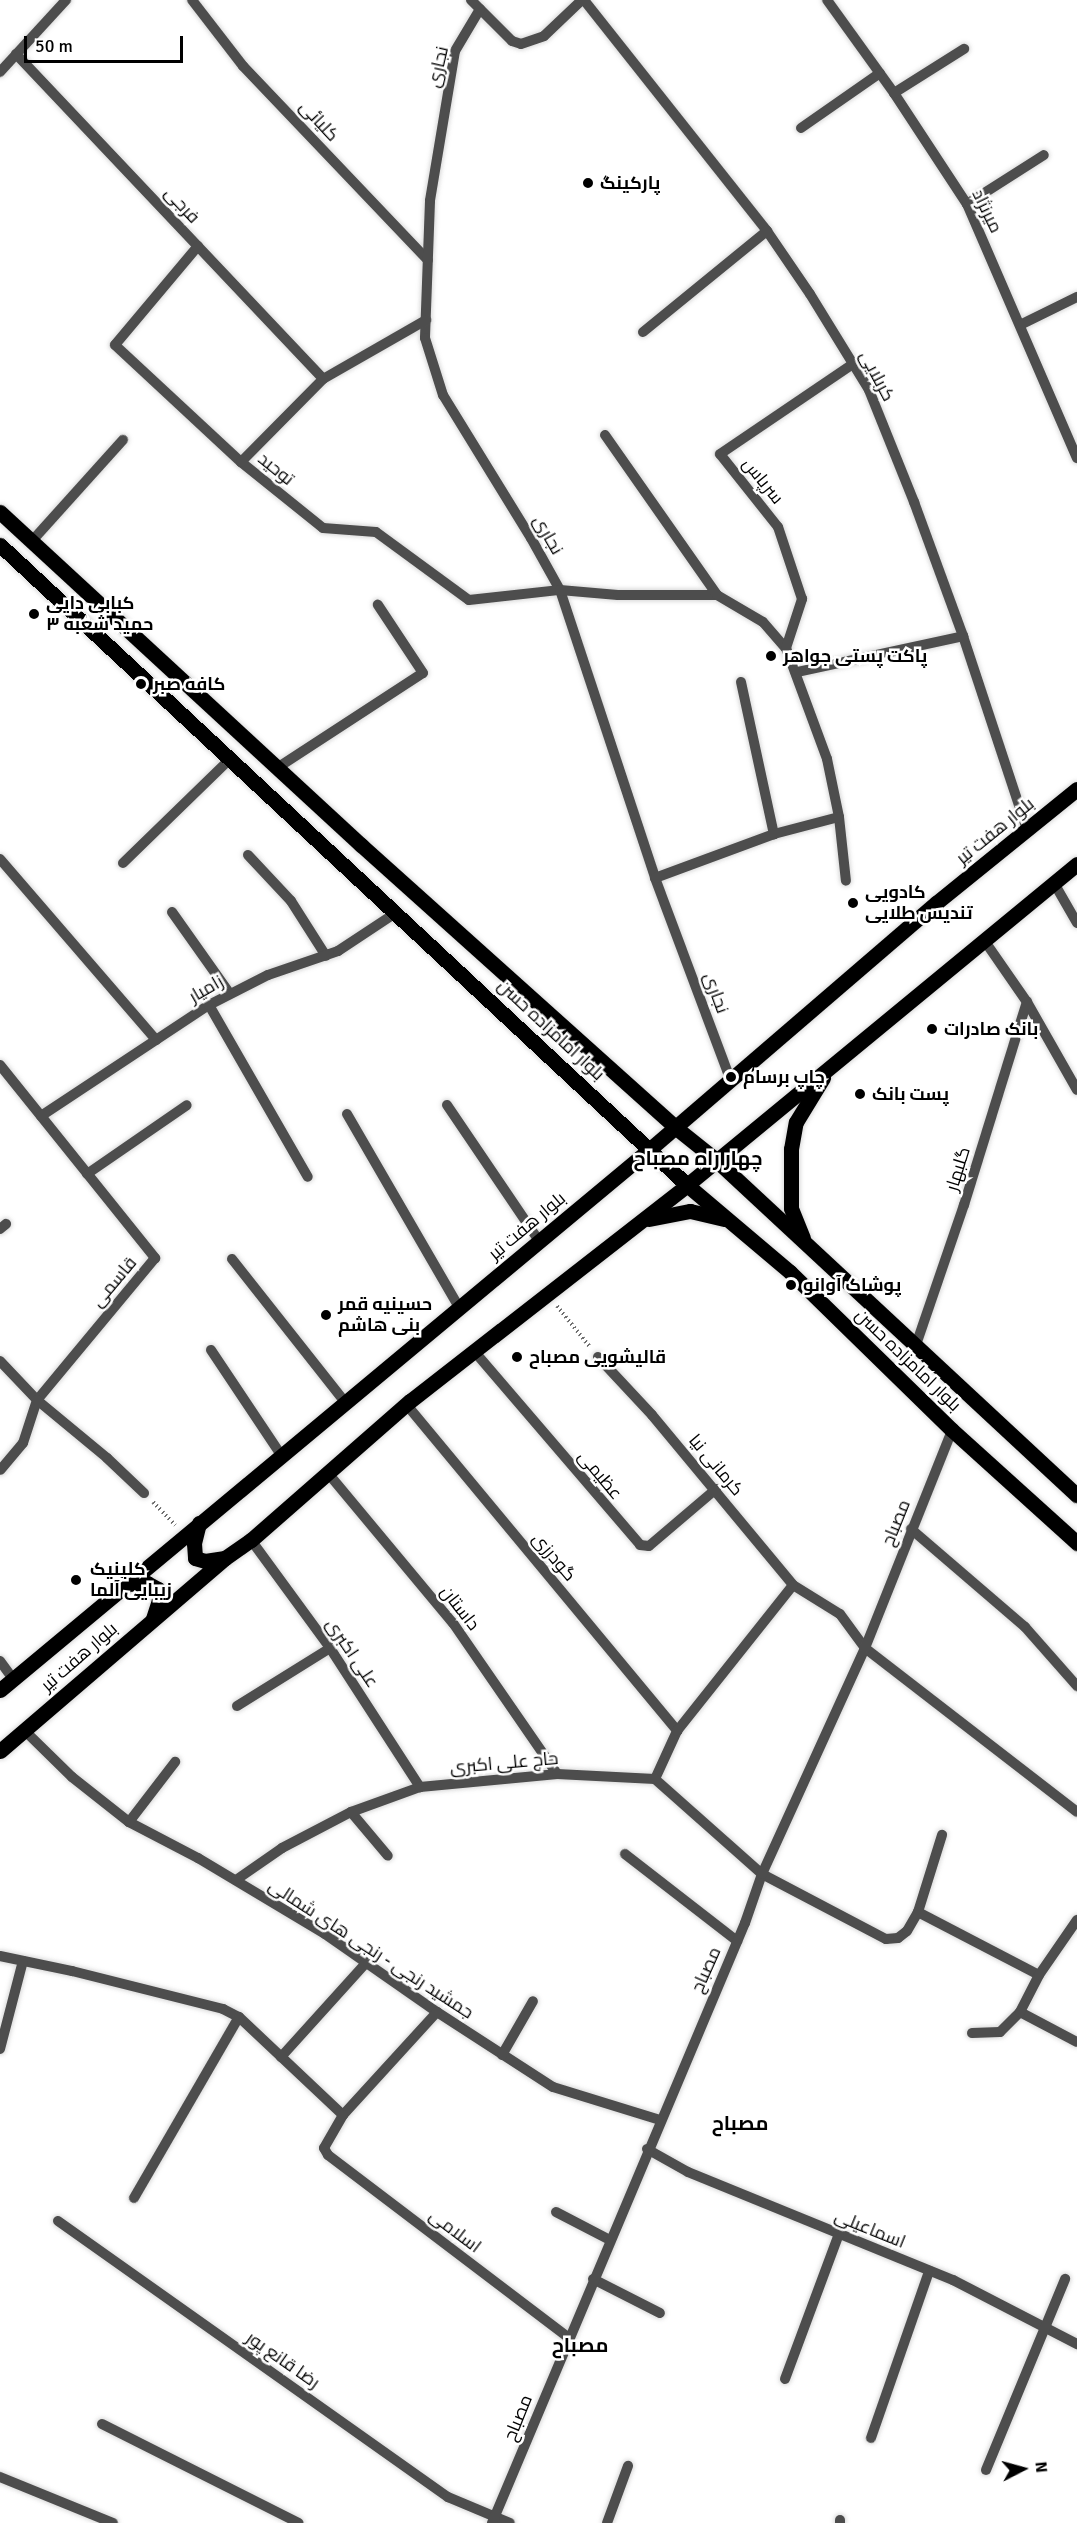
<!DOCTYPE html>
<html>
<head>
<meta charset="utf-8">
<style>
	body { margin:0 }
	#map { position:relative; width:1077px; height:2523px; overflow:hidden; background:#fff; font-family:Signika,Cairo,sans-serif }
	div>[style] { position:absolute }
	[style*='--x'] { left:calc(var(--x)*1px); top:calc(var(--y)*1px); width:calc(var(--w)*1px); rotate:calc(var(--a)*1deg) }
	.path>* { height:4px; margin-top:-2px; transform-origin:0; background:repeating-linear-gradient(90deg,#6f6f6f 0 1.5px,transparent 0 4.5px) }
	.roads { filter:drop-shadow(0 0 2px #dbdbdb) drop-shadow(0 0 2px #dbdbdb) }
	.minor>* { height:10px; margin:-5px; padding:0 5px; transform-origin:5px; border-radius:5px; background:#4d4d4d }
	.major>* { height:15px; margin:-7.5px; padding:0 7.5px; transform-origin:7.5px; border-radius:7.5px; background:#000 }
	.dots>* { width:16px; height:16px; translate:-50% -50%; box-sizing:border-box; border:3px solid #fff; border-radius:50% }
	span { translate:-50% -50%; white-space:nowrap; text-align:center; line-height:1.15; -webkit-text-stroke:5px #fff; paint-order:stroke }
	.street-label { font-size:18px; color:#000 }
	.poi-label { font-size:18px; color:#000; font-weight:700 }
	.left { translate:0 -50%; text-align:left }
	.neighbourhood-label { font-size:20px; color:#000; font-weight:700 }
	.north { position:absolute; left:993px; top:2439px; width:60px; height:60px; -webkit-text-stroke:4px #fff; paint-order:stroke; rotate:84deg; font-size:16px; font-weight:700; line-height:24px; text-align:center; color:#000 }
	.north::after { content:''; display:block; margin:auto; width:21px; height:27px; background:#000; clip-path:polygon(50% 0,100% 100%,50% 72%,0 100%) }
	.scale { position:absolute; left:24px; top:36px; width:159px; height:27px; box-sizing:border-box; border:3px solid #000; border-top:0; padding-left:8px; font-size:18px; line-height:21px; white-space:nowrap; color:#000; -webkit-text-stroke:4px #fff; paint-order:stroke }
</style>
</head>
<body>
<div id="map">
	<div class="path">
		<div style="--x:557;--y:1306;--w:53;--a:51.2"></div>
		<div style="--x:153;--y:1502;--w:32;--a:46"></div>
	</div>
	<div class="roads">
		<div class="minor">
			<div style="--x:192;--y:0;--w:83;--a:52.3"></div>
			<div style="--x:243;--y:66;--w:268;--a:46.4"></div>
			<div style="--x:471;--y:0;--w:58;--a:45"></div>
			<div style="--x:512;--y:41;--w:9;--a:18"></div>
			<div style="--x:521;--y:44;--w:24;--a:-19"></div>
			<div style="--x:544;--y:36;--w:52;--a:-43.5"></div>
			<div style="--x:584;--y:0;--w:295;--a:51.6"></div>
			<div style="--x:767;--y:231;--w:76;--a:55.7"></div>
			<div style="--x:810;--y:294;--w:113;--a:58.4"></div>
			<div style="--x:869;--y:390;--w:121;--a:68.1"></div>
			<div style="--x:914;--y:502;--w:143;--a:69.9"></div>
			<div style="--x:963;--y:636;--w:203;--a:71.7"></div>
			<div style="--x:827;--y:0;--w:115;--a:54.2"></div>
			<div style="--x:894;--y:93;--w:133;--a:56.7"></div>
			<div style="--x:967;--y:204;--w:277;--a:66.6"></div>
			<div style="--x:480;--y:9;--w:49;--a:120.8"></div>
			<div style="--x:455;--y:51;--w:152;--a:99.5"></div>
			<div style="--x:430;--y:201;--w:137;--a:92.1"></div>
			<div style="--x:425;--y:338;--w:60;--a:72.5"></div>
			<div style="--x:443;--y:395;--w:168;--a:58.4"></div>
			<div style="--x:531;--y:538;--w:60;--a:60.9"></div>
			<div style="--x:560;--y:590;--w:303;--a:71.7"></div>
			<div style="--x:655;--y:878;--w:215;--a:69.5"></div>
			<div style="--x:16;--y:54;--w:447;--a:46.6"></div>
			<div style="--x:0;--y:72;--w:98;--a:-47.5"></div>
			<div style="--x:894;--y:93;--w:83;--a:-32.2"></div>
			<div style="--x:801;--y:128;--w:96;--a:-34.8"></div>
			<div style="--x:967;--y:204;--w:91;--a:-32.5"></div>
			<div style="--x:198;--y:246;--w:129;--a:130"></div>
			<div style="--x:115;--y:345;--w:172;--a:42.9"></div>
			<div style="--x:241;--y:462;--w:105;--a:38.8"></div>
			<div style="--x:323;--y:528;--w:53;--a:4.3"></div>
			<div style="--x:376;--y:532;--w:115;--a:36.2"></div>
			<div style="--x:469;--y:600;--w:92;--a:-6.3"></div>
			<div style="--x:560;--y:590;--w:58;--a:4.9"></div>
			<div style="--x:618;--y:595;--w:99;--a:0"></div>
			<div style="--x:717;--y:595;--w:53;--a:30.4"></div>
			<div style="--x:763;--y:622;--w:35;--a:49"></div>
			<div style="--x:786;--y:648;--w:118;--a:69.7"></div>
			<div style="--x:827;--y:759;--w:59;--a:78.3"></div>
			<div style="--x:839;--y:817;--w:64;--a:83.8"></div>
			<div style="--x:1020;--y:325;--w:64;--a:-26.2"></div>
			<div style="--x:643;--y:332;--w:160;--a:-39.2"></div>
			<div style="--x:605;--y:435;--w:195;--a:55"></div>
			<div style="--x:241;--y:462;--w:117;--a:-45.3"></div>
			<div style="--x:323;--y:379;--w:119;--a:-29.8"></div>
			<div style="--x:32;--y:541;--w:136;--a:-48"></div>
			<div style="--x:786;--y:648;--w:52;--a:-71.9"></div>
			<div style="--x:802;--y:599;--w:76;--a:-108.4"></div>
			<div style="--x:778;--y:527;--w:93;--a:-128.5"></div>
			<div style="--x:720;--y:454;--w:161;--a:-34.1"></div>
			<div style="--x:797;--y:672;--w:170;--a:-12.2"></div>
			<div style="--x:741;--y:682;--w:156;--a:77.8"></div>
			<div style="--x:277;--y:768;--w:174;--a:-33.1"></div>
			<div style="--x:423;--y:673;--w:82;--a:-123.5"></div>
			<div style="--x:248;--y:855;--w:63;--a:46.9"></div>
			<div style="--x:291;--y:901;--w:65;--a:57.5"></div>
			<div style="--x:0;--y:859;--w:239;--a:49.2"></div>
			<div style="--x:123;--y:863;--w:151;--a:-44.2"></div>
			<div style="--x:655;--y:878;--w:127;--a:-20.3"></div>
			<div style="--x:774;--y:834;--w:67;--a:-14.7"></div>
			<div style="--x:1054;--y:883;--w:46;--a:60.1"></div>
			<div style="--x:172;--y:912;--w:100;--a:54.7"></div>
			<div style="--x:984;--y:940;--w:75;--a:55.3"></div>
			<div style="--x:1027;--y:1002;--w:101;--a:60.4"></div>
			<div style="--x:209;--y:1005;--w:198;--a:60.1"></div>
			<div style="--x:0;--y:1065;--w:248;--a:51.2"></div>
			<div style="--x:155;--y:1258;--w:185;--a:129.7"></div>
			<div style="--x:37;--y:1400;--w:45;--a:108"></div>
			<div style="--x:23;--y:1443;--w:35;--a:130"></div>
			<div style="--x:447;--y:1105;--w:164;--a:55.9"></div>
			<div style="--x:347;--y:1114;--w:223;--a:59.9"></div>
			<div style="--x:41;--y:1116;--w:201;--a:-33.5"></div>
			<div style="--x:209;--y:1005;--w:66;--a:-27"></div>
			<div style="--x:268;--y:975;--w:74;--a:-18.9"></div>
			<div style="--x:338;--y:951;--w:71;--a:-33.5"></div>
			<div style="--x:87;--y:1174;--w:121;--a:-34.6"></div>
			<div style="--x:0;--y:1229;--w:8;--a:-40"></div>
			<div style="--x:232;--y:1259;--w:182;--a:51.7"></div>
			<div style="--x:916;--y:1345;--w:148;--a:-71.1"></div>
			<div style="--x:964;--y:1205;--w:213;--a:-72.8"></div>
			<div style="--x:211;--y:1350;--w:126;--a:56.3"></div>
			<div style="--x:474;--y:1351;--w:255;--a:49.4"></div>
			<div style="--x:640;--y:1545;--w:9;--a:6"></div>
			<div style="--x:649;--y:1546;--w:88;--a:-40.4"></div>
			<div style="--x:598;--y:1357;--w:79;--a:47"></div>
			<div style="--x:652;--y:1415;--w:221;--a:50.3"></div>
			<div style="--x:793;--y:1585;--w:55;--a:31.7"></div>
			<div style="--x:840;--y:1614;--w:42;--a:53.7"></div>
			<div style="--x:865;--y:1648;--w:268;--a:37.7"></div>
			<div style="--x:0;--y:1361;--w:54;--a:46.5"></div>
			<div style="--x:37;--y:1400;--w:91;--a:39.6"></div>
			<div style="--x:107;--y:1458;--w:51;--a:43.4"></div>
			<div style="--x:406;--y:1404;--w:425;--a:50.3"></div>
			<div style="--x:327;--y:1472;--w:197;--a:50.2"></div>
			<div style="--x:453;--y:1623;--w:183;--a:55.4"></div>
			<div style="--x:911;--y:1529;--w:150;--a:40.7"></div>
			<div style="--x:1025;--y:1627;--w:79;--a:48.6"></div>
			<div style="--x:251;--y:1540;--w:134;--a:53.8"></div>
			<div style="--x:330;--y:1648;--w:166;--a:57.1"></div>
			<div style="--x:0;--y:1661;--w:22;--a:54"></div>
			<div style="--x:237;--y:1706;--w:110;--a:-31.9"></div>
			<div style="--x:24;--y:1730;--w:67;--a:44.4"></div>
			<div style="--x:72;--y:1777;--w:73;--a:38.3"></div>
			<div style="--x:129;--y:1822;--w:78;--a:27.6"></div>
			<div style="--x:198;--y:1858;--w:148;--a:30.9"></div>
			<div style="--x:325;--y:1934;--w:136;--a:34.9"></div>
			<div style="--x:437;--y:2012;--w:138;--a:32.9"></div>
			<div style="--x:553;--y:2087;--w:112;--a:17.1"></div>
			<div style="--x:655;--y:1779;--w:53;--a:-65.4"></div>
			<div style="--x:677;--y:1731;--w:186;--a:-51.5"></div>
			<div style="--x:351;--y:1812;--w:57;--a:49.9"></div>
			<div style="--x:129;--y:1822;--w:76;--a:-52.5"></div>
			<div style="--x:625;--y:1854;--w:142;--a:37.8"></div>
			<div style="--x:236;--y:1880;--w:56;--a:-34.8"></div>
			<div style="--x:282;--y:1848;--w:78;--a:-27.6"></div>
			<div style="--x:351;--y:1812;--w:73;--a:-19.9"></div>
			<div style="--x:420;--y:1787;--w:138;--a:-5.4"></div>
			<div style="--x:557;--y:1774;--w:98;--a:2.9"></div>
			<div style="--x:655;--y:1779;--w:143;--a:41.6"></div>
			<div style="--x:762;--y:1874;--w:140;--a:27.7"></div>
			<div style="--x:886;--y:1939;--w:12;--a:-5"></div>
			<div style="--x:898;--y:1938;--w:11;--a:-38"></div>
			<div style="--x:907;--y:1931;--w:22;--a:-60"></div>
			<div style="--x:918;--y:1912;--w:81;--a:-72.7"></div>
			<div style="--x:918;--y:1912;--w:136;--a:27.5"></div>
			<div style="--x:0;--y:1956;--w:74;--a:11.8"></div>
			<div style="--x:72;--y:1971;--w:156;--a:14.1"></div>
			<div style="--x:223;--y:2009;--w:18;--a:27"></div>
			<div style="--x:239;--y:2017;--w:143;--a:43.3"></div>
			<div style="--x:437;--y:2012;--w:139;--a:132.4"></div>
			<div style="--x:343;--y:2115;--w:38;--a:120"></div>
			<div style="--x:324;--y:2148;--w:8;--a:60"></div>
			<div style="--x:328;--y:2155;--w:303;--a:37.2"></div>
			<div style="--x:1020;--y:2012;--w:64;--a:27.8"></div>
			<div style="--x:972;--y:2033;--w:28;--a:-2"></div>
			<div style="--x:1000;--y:2032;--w:28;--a:-45"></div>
			<div style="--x:1020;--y:2012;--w:42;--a:-62.8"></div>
			<div style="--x:1039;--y:1975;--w:67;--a:-55.4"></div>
			<div style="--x:0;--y:2049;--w:91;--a:-75.4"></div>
			<div style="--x:502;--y:2055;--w:62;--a:-60.1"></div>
			<div style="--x:281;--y:2057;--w:127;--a:-47.9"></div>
			<div style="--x:647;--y:2149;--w:47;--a:29.3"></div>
			<div style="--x:688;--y:2172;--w:286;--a:22.2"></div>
			<div style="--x:953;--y:2280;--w:140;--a:27.3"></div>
			<div style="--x:134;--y:2198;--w:209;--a:-59.9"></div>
			<div style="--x:556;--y:2212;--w:61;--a:27.4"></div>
			<div style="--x:58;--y:2221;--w:478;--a:35.3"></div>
			<div style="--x:448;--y:2497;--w:67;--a:22.8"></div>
			<div style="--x:593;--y:2279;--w:75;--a:26.9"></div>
			<div style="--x:785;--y:2379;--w:155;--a:-69.6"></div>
			<div style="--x:102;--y:2424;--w:220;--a:26.7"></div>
			<div style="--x:871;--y:2438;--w:177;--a:-70.8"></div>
			<div style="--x:986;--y:2470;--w:207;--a:-67.5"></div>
			<div style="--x:0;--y:2477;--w:122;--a:22.2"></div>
			<div style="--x:840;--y:2520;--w:3;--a:90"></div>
			<div style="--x:492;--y:2523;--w:651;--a:-67.14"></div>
			<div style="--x:745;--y:1923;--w:52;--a:-70.9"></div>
			<div style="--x:762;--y:1874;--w:248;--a:-65.5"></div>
			<div style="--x:865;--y:1648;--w:235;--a:-68.2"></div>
			<div style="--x:607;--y:2523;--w:61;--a:-69.8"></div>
		</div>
		<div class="major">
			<div style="--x:0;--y:512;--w:491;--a:42.7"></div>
			<div style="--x:361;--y:845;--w:422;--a:41.9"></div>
			<div style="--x:675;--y:1127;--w:51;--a:38.7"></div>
			<div style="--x:715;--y:1159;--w:494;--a:42.9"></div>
			<div style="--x:0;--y:545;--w:939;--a:42.97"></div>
			<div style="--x:687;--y:1185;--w:135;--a:40.2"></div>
			<div style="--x:790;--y:1272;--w:226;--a:44.3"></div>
			<div style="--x:952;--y:1430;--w:169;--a:42.1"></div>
			<div style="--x:649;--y:1219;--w:42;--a:-11"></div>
			<div style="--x:690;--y:1211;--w:36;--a:13"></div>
			<div style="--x:803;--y:1238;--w:32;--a:-112"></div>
			<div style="--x:791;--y:1208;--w:59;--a:-90"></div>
			<div style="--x:791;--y:1149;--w:27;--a:-80"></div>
			<div style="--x:796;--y:1122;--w:52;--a:-58.5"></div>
			<div style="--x:199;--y:1523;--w:21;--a:104"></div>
			<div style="--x:194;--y:1543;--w:15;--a:86"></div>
			<div style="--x:195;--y:1558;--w:10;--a:17"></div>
			<div style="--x:205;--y:1561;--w:20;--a:-9"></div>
			<div style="--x:126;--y:1584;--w:21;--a:-3"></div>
			<div style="--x:147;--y:1583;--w:13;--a:29"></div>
			<div style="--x:158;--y:1589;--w:11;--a:85"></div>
			<div style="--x:159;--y:1600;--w:20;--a:108"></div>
			<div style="--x:0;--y:1690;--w:846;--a:-39.77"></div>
			<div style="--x:650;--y:1149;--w:377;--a:-40.7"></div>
			<div style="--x:936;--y:903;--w:181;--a:-39"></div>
			<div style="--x:0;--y:1751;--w:296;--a:-40.6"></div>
			<div style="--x:225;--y:1558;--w:32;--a:-35"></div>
			<div style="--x:251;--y:1540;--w:211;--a:-41.2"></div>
			<div style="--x:410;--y:1401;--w:351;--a:-37.9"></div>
			<div style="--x:687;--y:1185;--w:505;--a:-39.46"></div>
		</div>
	</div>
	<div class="dots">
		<div style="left:588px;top:183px;background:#000"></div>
		<div style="left:34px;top:614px;background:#000"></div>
		<div style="left:771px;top:656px;background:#000"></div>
		<div style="left:141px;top:684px;background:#000"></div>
		<div style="left:853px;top:903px;background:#000"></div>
		<div style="left:932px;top:1029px;background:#000"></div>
		<div style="left:731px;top:1077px;background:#000"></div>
		<div style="left:860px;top:1094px;background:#000"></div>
		<div style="left:791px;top:1285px;background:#000"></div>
		<div style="left:326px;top:1315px;background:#000"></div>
		<div style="left:517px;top:1357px;background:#000"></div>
		<div style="left:76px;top:1580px;background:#000"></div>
	</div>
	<div class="street-label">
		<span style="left:438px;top:67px;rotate:-77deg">نجاری</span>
		<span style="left:319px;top:121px;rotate:47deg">کلیائی</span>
		<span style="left:182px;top:205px;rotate:47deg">فرجی</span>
		<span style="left:987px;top:211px;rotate:64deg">میرنژاد</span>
		<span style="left:877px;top:376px;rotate:62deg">کربلایی</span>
		<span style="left:276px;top:469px;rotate:39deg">توحید</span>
		<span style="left:763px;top:481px;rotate:51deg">سرپاس</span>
		<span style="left:548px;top:535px;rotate:60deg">نجاری</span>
		<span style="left:995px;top:831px;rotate:-39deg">بلوار هفت تیر</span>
		<span style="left:206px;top:989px;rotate:-30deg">زامیار</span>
		<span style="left:716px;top:993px;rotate:70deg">نجاری</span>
		<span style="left:551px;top:1030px;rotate:43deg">بلوار امامزاده حسن</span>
		<span style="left:958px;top:1169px;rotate:-73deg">گلبهار</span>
		<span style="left:527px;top:1226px;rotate:-40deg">بلوار هفت تیر</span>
		<span style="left:114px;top:1282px;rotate:-50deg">قاسمی</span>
		<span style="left:908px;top:1360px;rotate:44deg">بلوار امامزاده حسن</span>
		<span style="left:716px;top:1465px;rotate:50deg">کرمانی نیا</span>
		<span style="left:600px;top:1475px;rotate:50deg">عظیمی</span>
		<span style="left:896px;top:1523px;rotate:-68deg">مصباح</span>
		<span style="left:554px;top:1557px;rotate:50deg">گودرزی</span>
		<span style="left:460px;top:1608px;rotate:52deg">داستان</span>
		<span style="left:352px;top:1653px;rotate:56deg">علی اکبری</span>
		<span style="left:79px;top:1657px;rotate:-41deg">بلوار هفت تیر</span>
		<span style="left:504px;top:1763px;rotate:-5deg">حاج علی اکبری</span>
		<span style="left:371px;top:1949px;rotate:33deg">جمشید رنجی - رنجی های شمالی</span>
		<span style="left:706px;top:1970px;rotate:-66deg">مصباح</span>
		<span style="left:870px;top:2229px;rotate:22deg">اسماعیلی</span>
		<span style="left:455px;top:2231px;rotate:37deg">اسلامی</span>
		<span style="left:283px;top:2360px;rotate:35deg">رضا قانع پور</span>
		<span style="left:518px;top:2418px;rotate:-68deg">مصباح</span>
	</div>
	<div class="poi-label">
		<span class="left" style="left:600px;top:183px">پارکینگ</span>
		<span class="left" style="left:46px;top:614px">کبابی دایی<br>حمید شعبه ۳</span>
		<span class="left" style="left:783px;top:656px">پاکت پستی جواهر</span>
		<span class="left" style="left:153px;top:684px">کافه صبر</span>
		<span class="left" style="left:865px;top:903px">کادویی<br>تندیس طلایی</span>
		<span class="left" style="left:944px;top:1029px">بانک صادرات</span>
		<span class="left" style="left:743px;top:1077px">چاپ برسام</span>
		<span class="left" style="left:872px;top:1094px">پست بانک</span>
		<span class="left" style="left:803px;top:1285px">پوشاک آوانو</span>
		<span class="left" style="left:338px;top:1315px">حسینیه قمر<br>بنی هاشم</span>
		<span class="left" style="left:529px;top:1357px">قالیشویی مصباح</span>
		<span class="left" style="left:90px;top:1580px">کلینیک<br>زیبایی آلما</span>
	</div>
	<div class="neighbourhood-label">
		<span style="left:698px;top:1158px">چهار راه مصباح</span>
		<span style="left:740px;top:2123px">مصباح</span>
		<span style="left:580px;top:2345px">مصباح</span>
	</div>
	<div class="north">N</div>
	<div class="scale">50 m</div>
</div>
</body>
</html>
